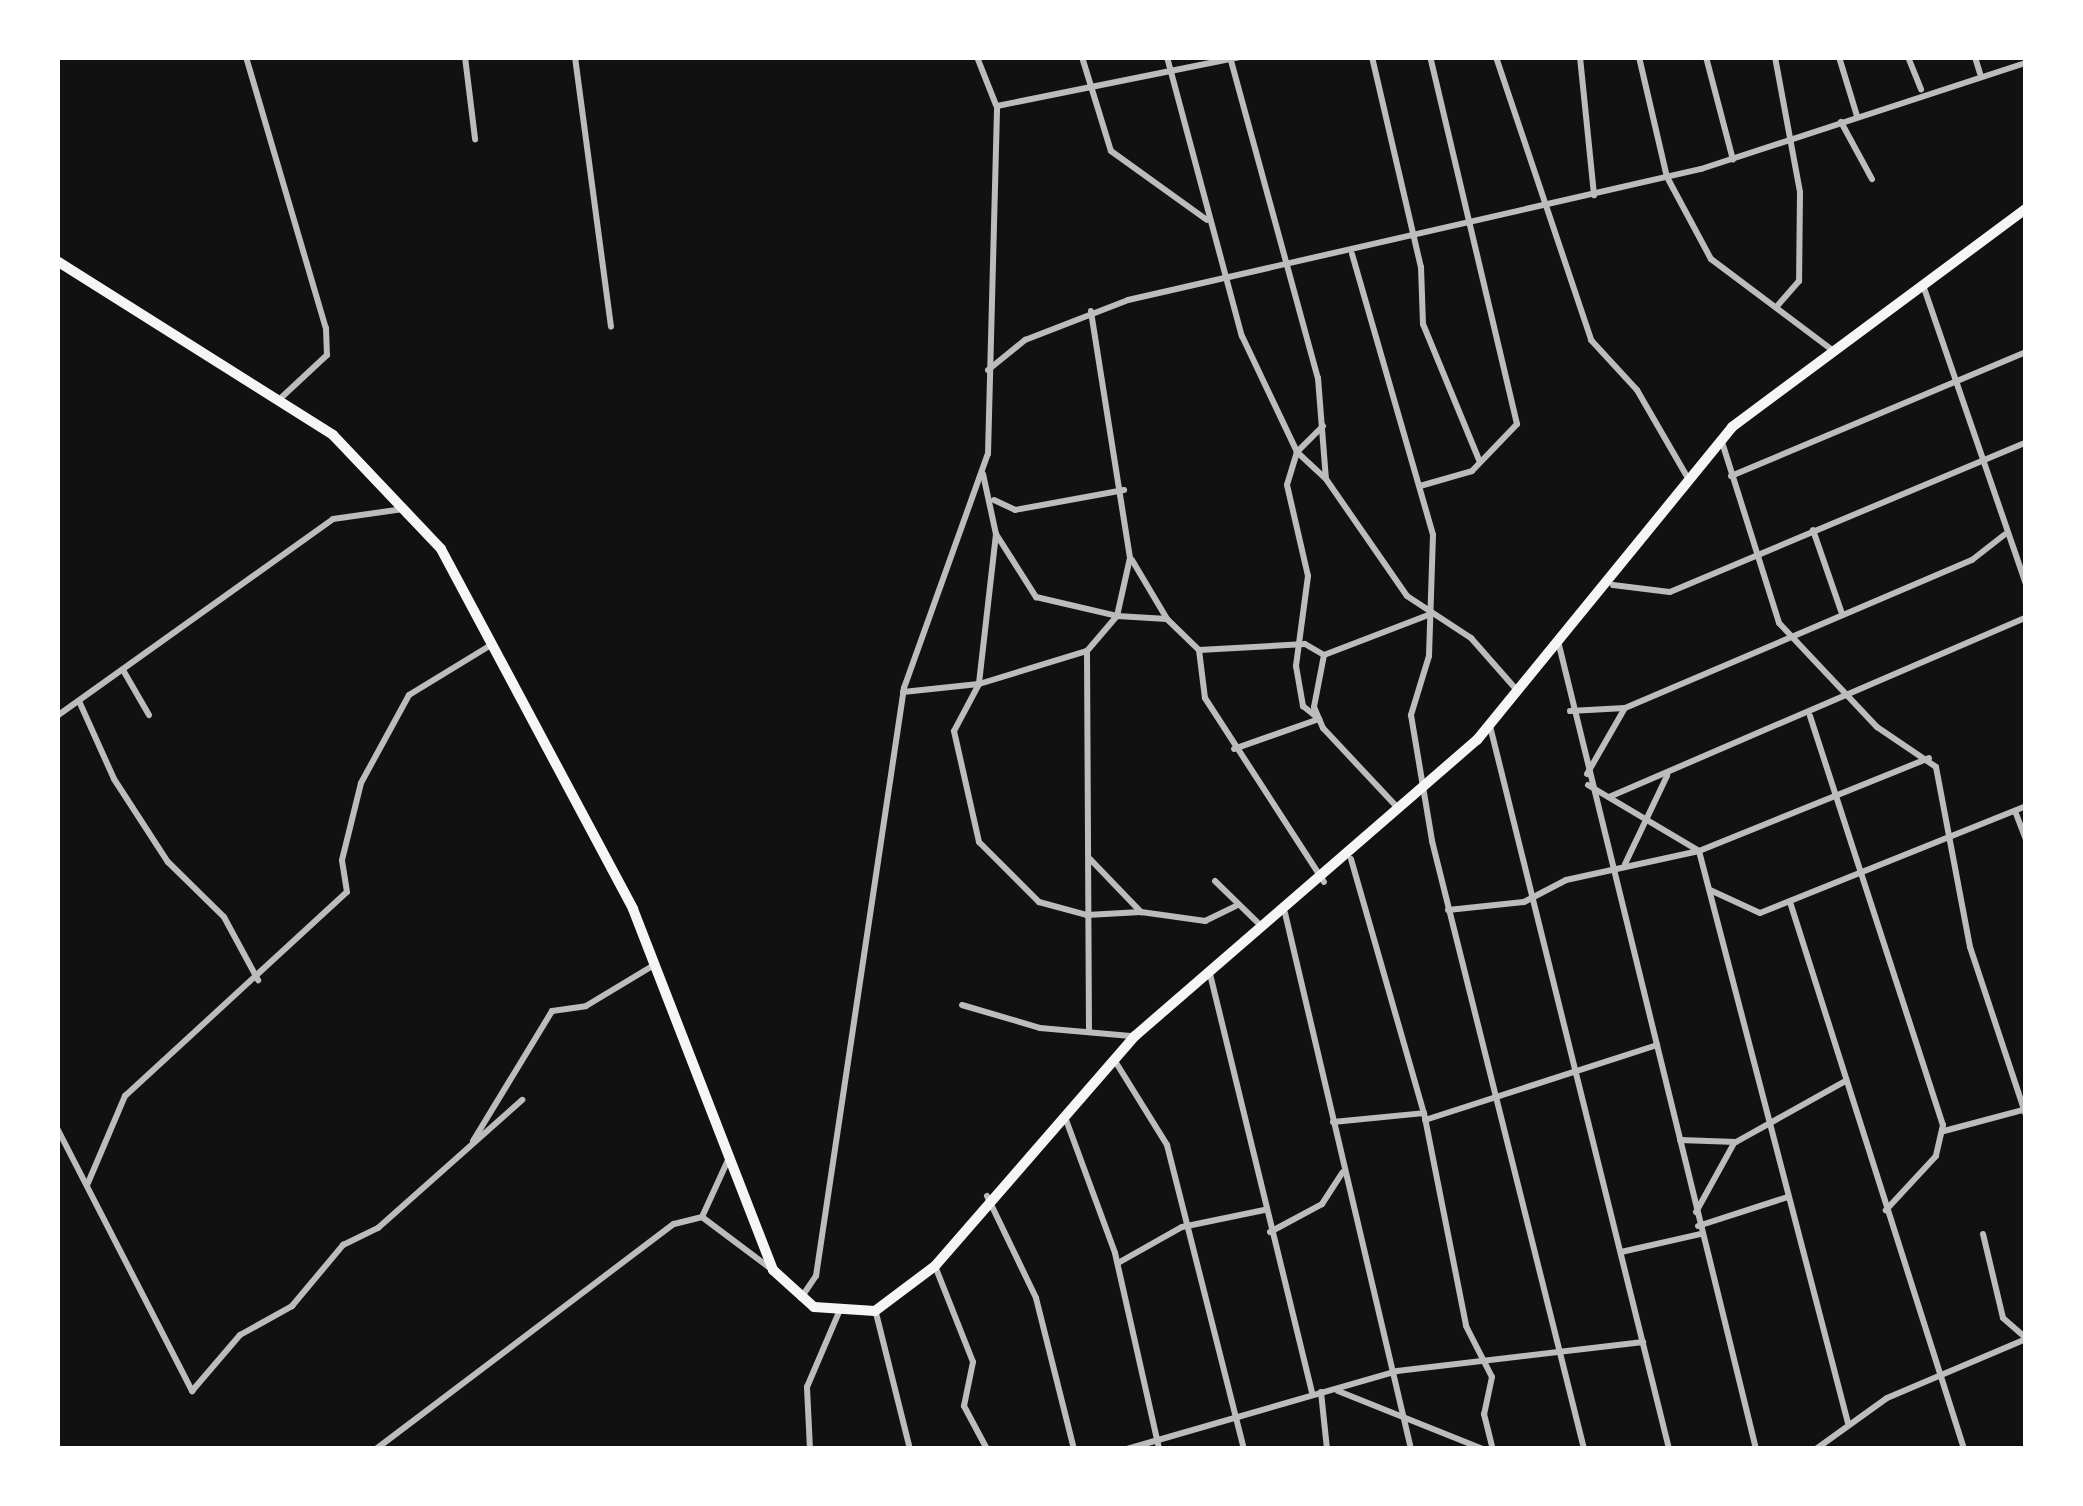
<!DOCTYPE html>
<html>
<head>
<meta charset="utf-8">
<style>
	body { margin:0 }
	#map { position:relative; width:2083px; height:1506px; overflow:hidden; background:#111; font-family:"Archivo Narrow",sans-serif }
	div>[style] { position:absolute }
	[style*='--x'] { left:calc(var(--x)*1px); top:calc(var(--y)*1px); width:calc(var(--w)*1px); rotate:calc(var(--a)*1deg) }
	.minor>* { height:6px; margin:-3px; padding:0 3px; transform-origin:3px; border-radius:3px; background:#bcbcbc }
	.primary>* { height:10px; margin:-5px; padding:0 5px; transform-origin:5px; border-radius:5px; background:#f5f5f5 }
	span { translate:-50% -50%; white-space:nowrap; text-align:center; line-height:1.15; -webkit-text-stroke:9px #fff; paint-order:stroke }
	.frame { position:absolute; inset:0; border:60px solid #fff; pointer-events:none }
</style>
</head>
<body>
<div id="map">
	<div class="minor">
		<div style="--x:246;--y:57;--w:283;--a:73.6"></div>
		<div style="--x:326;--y:328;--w:27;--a:88"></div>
		<div style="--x:327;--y:355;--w:62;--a:137"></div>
		<div style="--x:465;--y:57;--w:83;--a:83"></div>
		<div style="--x:575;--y:57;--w:272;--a:82.4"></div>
		<div style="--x:977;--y:57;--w:52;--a:68.4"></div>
		<div style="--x:1082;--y:57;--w:98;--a:72.9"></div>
		<div style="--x:1111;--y:151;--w:118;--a:35.7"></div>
		<div style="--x:1167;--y:57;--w:289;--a:75"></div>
		<div style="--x:1242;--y:336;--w:128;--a:64.6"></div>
		<div style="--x:1297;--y:452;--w:34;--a:107"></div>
		<div style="--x:1287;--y:485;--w:93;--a:77"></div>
		<div style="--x:1308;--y:576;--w:91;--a:97.6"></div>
		<div style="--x:1296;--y:666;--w:41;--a:80.1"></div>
		<div style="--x:1303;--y:706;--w:21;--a:39"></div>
		<div style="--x:1319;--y:719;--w:90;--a:160.6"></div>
		<div style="--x:1230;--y:57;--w:333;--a:74.7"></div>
		<div style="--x:1318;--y:378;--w:101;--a:85.5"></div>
		<div style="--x:1326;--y:479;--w:142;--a:55.3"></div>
		<div style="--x:1407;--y:596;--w:77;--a:33.3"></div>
		<div style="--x:1471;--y:638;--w:67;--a:48.7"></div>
		<div style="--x:1372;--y:57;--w:216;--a:76.9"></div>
		<div style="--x:1421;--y:267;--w:57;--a:88"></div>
		<div style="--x:1423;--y:324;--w:149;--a:67.6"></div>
		<div style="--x:1496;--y:57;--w:299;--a:71.4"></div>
		<div style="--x:1591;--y:340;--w:68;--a:47.4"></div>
		<div style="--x:1637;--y:390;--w:104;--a:60"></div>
		<div style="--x:1580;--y:57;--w:139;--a:84.2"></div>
		<div style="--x:1639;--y:57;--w:123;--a:76.9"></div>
		<div style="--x:1667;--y:177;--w:93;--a:61.8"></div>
		<div style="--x:1711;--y:259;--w:151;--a:36.9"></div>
		<div style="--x:1706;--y:57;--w:106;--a:75.3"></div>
		<div style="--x:1775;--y:57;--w:137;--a:79.5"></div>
		<div style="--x:1800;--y:192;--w:89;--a:90.6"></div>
		<div style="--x:1799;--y:281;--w:33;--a:131"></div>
		<div style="--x:1839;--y:57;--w:62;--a:73"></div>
		<div style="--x:1908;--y:57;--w:35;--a:68"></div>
		<div style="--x:1975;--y:57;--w:17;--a:73"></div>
		<div style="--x:997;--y:106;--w:249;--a:-11.4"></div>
		<div style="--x:1841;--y:122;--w:65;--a:61.5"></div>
		<div style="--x:1352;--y:254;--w:292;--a:73.9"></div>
		<div style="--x:1433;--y:535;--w:121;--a:91.9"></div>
		<div style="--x:1429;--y:656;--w:62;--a:107"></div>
		<div style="--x:1411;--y:715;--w:128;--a:80.5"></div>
		<div style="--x:1432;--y:841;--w:627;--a:75.96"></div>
		<div style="--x:1924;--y:288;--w:313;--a:71"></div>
		<div style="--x:988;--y:370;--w:48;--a:-39"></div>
		<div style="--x:1025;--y:340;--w:110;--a:-21.2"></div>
		<div style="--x:1128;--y:300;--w:588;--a:-12.88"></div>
		<div style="--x:1701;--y:169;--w:342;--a:-18.1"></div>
		<div style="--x:1323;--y:426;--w:37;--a:135"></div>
		<div style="--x:1297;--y:452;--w:38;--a:43"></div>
		<div style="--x:1722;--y:442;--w:190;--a:72.5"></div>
		<div style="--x:1779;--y:623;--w:143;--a:46.7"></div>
		<div style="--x:1877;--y:727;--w:71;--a:34.1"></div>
		<div style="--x:1936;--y:767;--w:183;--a:79.3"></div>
		<div style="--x:1970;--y:947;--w:177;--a:71.6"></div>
		<div style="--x:983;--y:474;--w:61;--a:77.8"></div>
		<div style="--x:996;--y:534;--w:151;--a:96.5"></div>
		<div style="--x:979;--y:684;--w:53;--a:118"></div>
		<div style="--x:954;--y:731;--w:114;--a:77.3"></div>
		<div style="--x:979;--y:842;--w:85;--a:45"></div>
		<div style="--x:1039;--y:902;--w:50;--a:15.2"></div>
		<div style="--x:1087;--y:915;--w:54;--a:-3.2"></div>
		<div style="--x:1731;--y:476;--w:320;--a:-22.8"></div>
		<div style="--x:1420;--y:486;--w:54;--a:-16.1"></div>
		<div style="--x:1472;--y:471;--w:65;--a:-46.2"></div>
		<div style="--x:1517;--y:424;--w:377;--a:-103.3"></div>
		<div style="--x:994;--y:500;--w:23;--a:25"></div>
		<div style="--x:1015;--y:510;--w:111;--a:-10.4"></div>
		<div style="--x:1813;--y:530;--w:86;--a:70.9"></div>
		<div style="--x:996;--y:534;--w:75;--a:57.6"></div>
		<div style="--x:1036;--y:597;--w:83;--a:13.2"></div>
		<div style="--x:1117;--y:616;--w:59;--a:-77.4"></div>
		<div style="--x:1130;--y:558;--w:250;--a:-99"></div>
		<div style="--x:1132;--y:560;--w:69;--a:59.3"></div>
		<div style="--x:1613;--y:585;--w:57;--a:7"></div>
		<div style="--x:1670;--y:592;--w:386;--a:-22.8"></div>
		<div style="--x:1559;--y:645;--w:828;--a:76.23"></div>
		<div style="--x:1199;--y:650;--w:48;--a:82.9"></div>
		<div style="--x:1205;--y:698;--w:219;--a:57.1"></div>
		<div style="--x:1087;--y:651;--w:46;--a:-49.4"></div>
		<div style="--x:1117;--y:616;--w:50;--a:3.4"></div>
		<div style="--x:1167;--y:619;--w:45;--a:44.1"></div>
		<div style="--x:1199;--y:650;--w:106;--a:-3.2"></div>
		<div style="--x:1305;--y:644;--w:22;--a:30"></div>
		<div style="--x:1324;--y:655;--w:111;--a:-21"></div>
		<div style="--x:1324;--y:655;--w:53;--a:100.9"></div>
		<div style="--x:1314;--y:707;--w:23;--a:67"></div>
		<div style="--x:1323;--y:728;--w:105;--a:46.9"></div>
		<div style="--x:123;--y:670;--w:52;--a:60"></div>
		<div style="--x:903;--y:692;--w:76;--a:-6"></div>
		<div style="--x:979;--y:684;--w:113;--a:-17"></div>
		<div style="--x:1087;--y:651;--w:380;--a:89.7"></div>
		<div style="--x:79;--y:701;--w:85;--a:65.8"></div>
		<div style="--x:114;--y:779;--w:99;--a:57"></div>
		<div style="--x:168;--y:862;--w:78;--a:44.5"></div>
		<div style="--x:224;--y:917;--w:72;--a:61.6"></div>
		<div style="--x:1570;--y:711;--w:55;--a:-3.1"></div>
		<div style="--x:1625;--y:708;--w:377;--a:-23.1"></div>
		<div style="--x:1972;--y:560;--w:41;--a:-38"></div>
		<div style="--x:57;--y:716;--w:339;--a:-35.5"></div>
		<div style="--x:333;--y:519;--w:71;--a:-8.1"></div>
		<div style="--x:1810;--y:716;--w:430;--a:72"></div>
		<div style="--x:1943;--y:1125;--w:32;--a:103"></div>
		<div style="--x:1936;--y:1156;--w:74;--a:132.8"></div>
		<div style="--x:1490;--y:726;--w:745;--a:76.09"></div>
		<div style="--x:1587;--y:774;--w:76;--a:-60.1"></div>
		<div style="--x:1588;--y:785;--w:129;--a:30.7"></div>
		<div style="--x:1699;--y:851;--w:591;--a:75.4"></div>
		<div style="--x:1609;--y:797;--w:454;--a:-23.3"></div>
		<div style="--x:2015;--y:811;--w:30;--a:69"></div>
		<div style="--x:1090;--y:859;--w:74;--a:46.1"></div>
		<div style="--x:1141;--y:912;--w:65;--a:8"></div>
		<div style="--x:1205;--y:921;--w:34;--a:-26"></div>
		<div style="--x:1351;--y:859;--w:264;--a:74"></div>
		<div style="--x:1424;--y:1113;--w:217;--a:78.8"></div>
		<div style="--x:1466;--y:1326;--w:57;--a:63"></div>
		<div style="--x:1492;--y:1377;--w:38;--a:102"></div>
		<div style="--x:1484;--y:1414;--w:36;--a:76"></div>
		<div style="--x:1625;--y:864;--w:98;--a:-64.5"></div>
		<div style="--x:1215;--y:881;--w:59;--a:44.3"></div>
		<div style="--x:1710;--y:890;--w:55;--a:24.7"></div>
		<div style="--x:1760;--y:913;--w:287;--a:-21.9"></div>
		<div style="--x:1790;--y:902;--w:574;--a:72.35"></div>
		<div style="--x:1448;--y:910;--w:76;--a:-6"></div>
		<div style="--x:1524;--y:902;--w:47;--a:-27.6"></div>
		<div style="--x:1566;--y:880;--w:136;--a:-12.3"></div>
		<div style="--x:1699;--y:851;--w:248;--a:-22"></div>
		<div style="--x:1285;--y:913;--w:551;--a:76.77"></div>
		<div style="--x:1210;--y:974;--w:432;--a:76.3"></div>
		<div style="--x:962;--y:1005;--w:81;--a:16.4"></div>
		<div style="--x:1040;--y:1028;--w:91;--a:5"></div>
		<div style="--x:1115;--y:1061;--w:99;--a:58.2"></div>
		<div style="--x:1167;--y:1145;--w:314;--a:75.8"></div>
		<div style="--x:1065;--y:1117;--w:145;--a:69.8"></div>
		<div style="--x:1115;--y:1253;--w:201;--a:77.3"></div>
		<div style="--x:1425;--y:1120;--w:244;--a:-17.9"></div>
		<div style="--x:1333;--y:1122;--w:91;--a:-5.6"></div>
		<div style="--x:57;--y:1128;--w:296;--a:62.8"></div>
		<div style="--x:192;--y:1391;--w:74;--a:-49.4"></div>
		<div style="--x:240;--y:1335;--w:60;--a:-29.1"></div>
		<div style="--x:292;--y:1306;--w:80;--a:-50.1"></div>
		<div style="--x:343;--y:1245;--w:39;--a:-26"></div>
		<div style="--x:378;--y:1228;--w:193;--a:-41.6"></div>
		<div style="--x:1944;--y:1131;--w:82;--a:-14.9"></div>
		<div style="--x:1680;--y:1140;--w:56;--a:2"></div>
		<div style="--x:1736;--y:1142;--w:124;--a:-29.1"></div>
		<div style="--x:473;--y:1141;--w:152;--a:-58.7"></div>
		<div style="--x:552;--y:1011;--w:34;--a:-8"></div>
		<div style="--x:586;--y:1006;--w:79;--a:-31.1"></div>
		<div style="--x:88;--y:1183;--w:95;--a:-67"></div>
		<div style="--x:125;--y:1096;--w:301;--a:-42.6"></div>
		<div style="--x:347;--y:892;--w:32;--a:-99"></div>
		<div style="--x:342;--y:860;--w:79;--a:-76.1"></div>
		<div style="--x:361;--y:783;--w:100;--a:-61.4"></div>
		<div style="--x:409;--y:695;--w:96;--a:-31.4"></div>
		<div style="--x:987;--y:1196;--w:113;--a:64.3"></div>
		<div style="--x:1036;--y:1298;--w:156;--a:75.9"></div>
		<div style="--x:1696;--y:1212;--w:77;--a:-61.1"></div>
		<div style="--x:702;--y:1217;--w:63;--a:-65.5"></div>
		<div style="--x:1698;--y:1226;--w:95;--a:-17.9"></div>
		<div style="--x:1270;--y:1232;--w:59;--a:-28.3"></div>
		<div style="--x:1322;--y:1204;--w:38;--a:-57"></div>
		<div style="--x:1983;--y:1234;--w:86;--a:76.6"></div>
		<div style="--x:2003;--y:1318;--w:30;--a:41"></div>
		<div style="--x:1621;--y:1252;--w:81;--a:-12.8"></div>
		<div style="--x:1118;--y:1263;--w:73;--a:-29.4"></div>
		<div style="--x:1182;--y:1227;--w:84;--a:-11.7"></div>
		<div style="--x:935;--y:1266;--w:103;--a:68.4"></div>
		<div style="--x:973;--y:1362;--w:45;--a:101.6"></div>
		<div style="--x:964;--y:1406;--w:49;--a:61.9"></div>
		<div style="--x:801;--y:1298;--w:27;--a:-56"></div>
		<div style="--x:816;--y:1276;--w:595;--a:-81.49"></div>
		<div style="--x:904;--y:688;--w:249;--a:-70.3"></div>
		<div style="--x:988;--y:454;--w:348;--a:-88.5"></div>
		<div style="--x:876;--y:1313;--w:140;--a:76"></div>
		<div style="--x:1338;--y:1391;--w:156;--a:21.8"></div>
		<div style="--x:1321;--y:1392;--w:57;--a:84"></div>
		<div style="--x:376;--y:1449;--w:373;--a:-37.1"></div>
		<div style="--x:674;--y:1224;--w:29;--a:-14"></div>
		<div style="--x:702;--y:1217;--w:85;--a:36.9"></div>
		<div style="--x:810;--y:1449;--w:62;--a:-92.8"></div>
		<div style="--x:807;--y:1387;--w:82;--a:-66.9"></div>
		<div style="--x:1127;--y:1449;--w:281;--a:-16.1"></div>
		<div style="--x:1397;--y:1371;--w:248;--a:-6.7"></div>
		<div style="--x:1816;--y:1449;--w:87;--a:-35.7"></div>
		<div style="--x:1887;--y:1398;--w:151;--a:-23"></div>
	</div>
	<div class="primary">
		<div style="--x:57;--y:261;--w:326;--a:32.2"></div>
		<div style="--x:333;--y:435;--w:157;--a:46.5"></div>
		<div style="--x:441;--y:549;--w:408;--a:61.9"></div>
		<div style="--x:633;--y:909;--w:387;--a:68.8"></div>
		<div style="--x:773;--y:1270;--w:55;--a:42.1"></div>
		<div style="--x:814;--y:1307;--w:61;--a:3.8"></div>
		<div style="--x:875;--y:1311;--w:75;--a:-36.9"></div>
		<div style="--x:935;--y:1266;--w:305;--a:-49"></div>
		<div style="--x:1135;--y:1036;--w:452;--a:-40.9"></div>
		<div style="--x:1477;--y:740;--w:404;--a:-50.8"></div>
		<div style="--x:1732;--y:427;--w:366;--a:-36.6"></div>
	</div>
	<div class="frame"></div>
</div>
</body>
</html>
